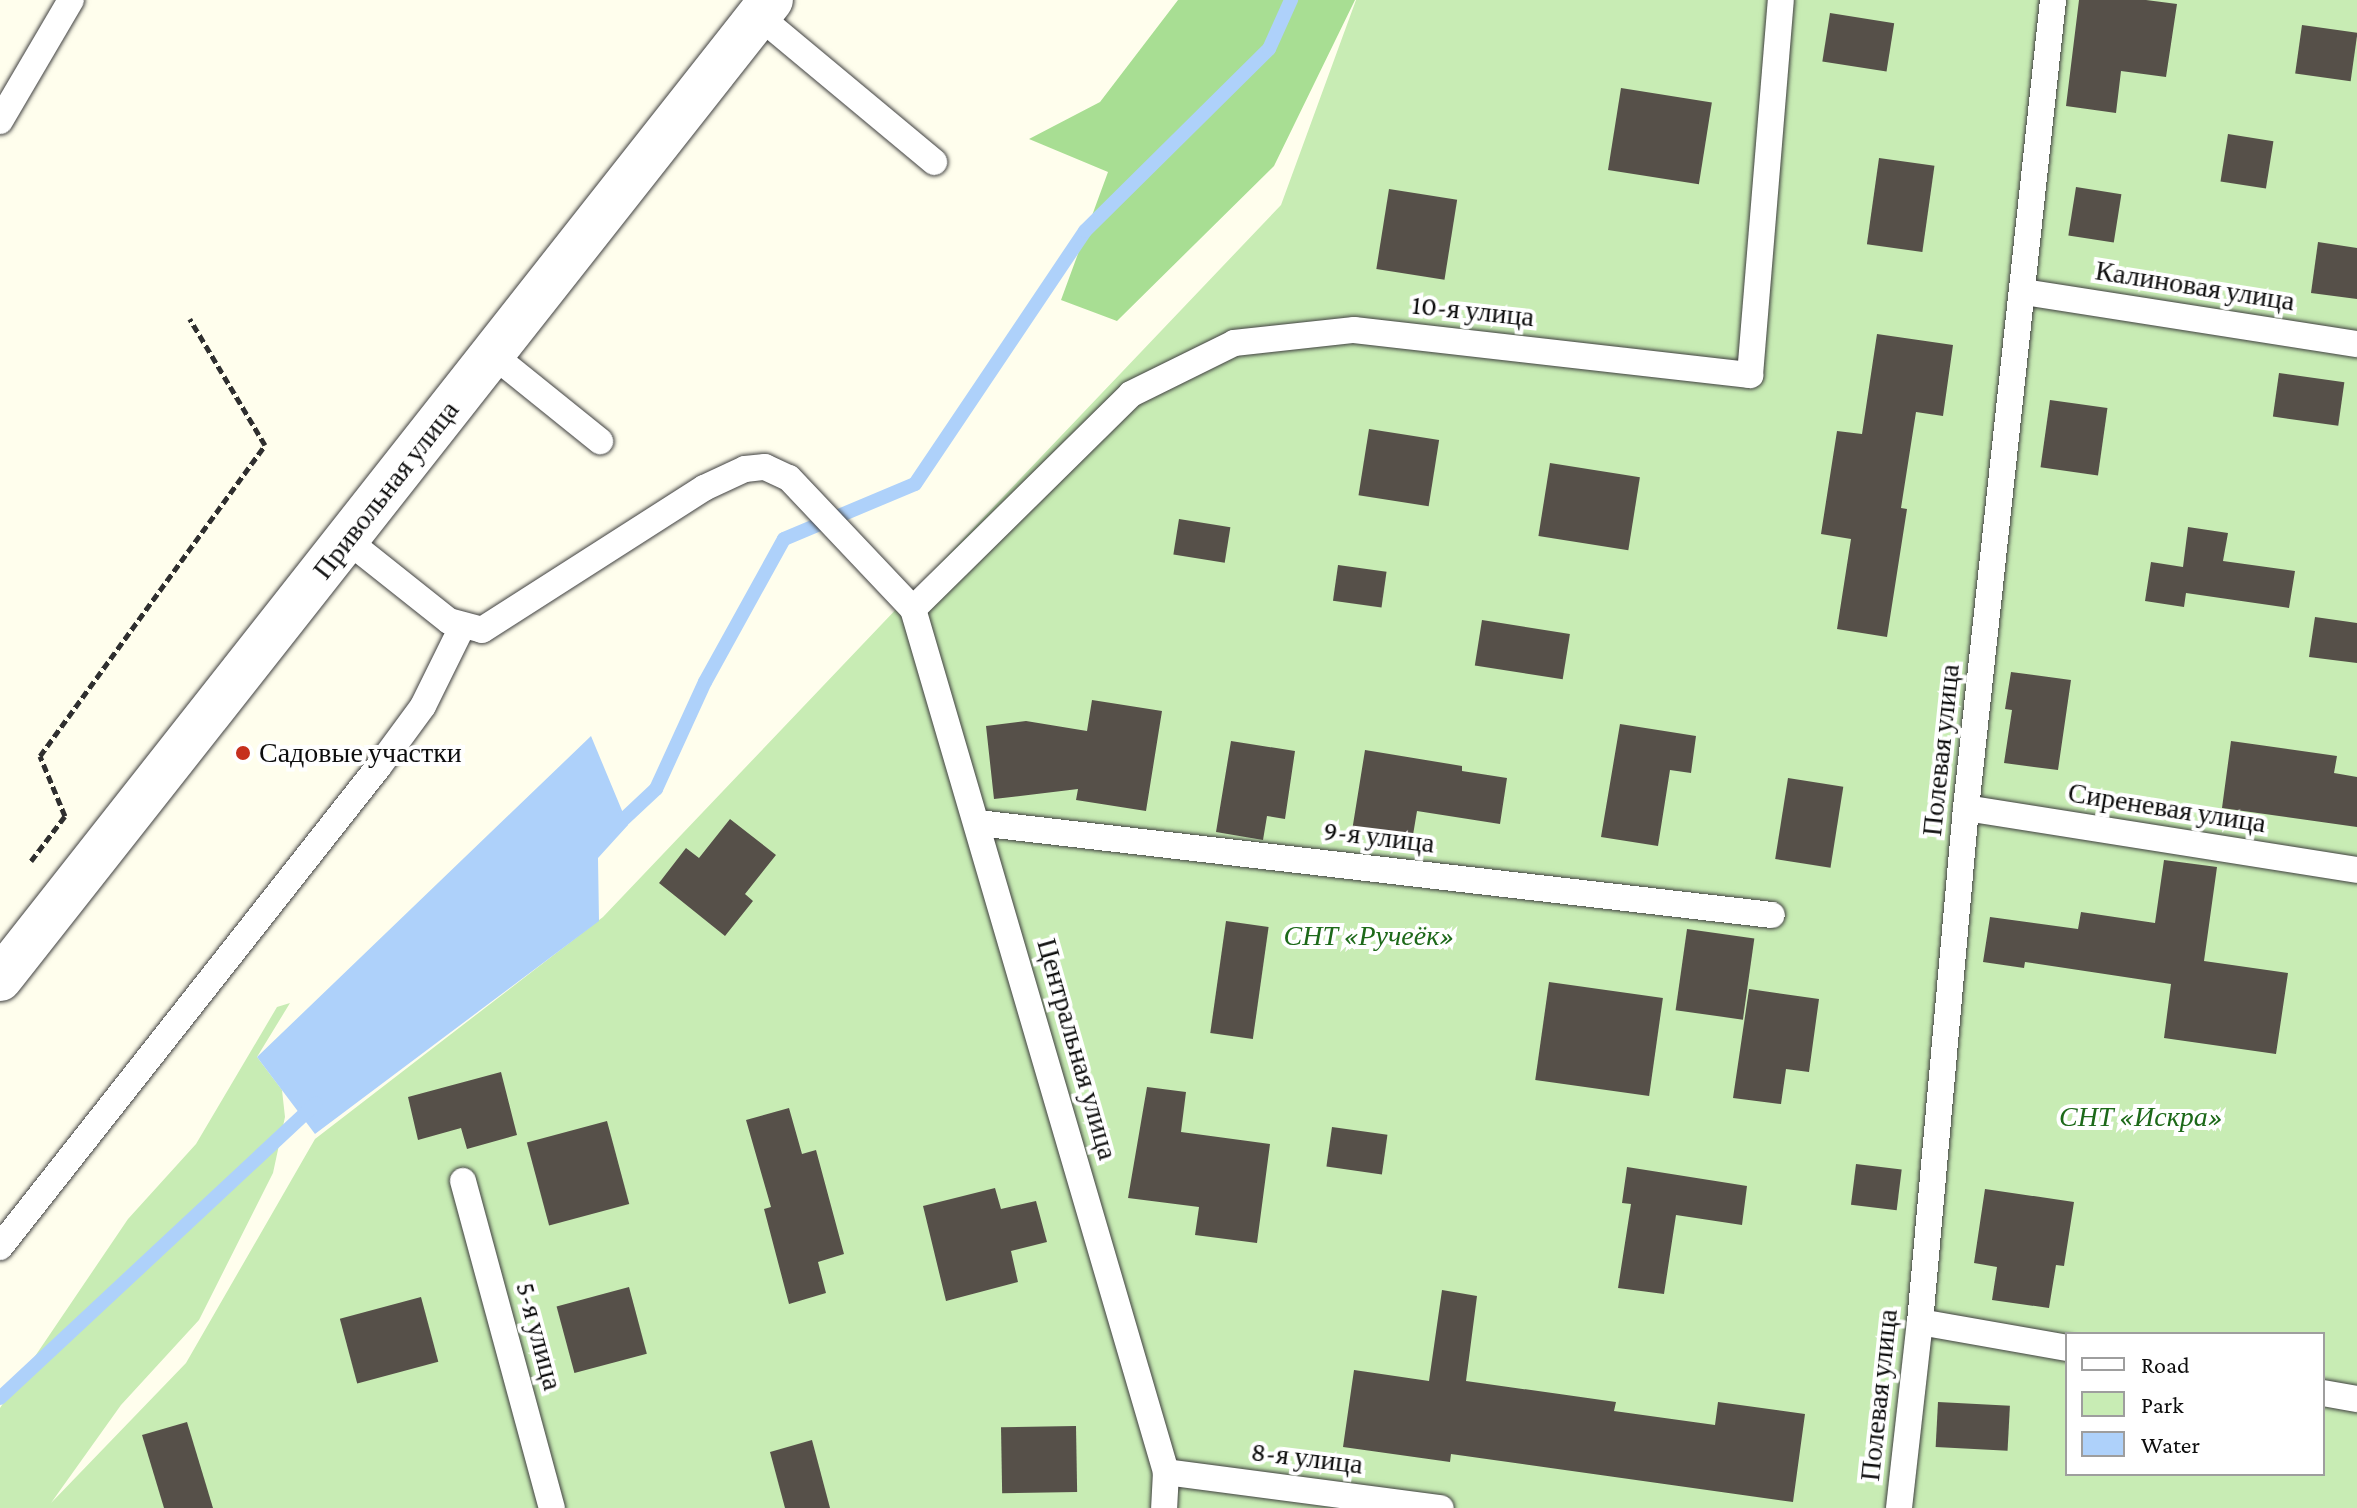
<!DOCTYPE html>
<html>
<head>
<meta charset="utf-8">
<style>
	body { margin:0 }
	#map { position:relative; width:2357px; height:1508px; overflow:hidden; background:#fffeed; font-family:"Crimson Pro",serif }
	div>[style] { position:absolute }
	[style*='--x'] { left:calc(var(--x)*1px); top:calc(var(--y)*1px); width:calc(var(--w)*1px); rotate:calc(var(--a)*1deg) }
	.green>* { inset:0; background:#c8ecb4 }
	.forest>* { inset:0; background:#a8de93 }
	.water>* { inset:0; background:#aed1fa }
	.stream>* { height:14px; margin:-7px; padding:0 7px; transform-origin:7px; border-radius:7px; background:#aed1fa }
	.building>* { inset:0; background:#565049; transform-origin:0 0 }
	.path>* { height:5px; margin-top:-2.5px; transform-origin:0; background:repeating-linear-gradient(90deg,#2f2f2f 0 8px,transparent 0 12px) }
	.roads { filter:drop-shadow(0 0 2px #404040) drop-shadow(0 0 2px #404040) }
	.service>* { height:26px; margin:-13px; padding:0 13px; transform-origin:13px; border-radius:13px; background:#fff }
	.tertiary>* { height:44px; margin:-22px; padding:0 22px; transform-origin:22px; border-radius:22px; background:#fff }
	.dots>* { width:22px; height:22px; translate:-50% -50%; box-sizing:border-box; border:4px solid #fff; border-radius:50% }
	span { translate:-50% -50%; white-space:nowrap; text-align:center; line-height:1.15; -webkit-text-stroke:8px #fff; paint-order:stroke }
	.street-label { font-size:28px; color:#0d0d0d }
	.poi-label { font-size:28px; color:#0d0d0d }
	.left { translate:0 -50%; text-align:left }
	.park-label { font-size:28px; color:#1d6919; font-style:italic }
	.legend { position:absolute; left:2065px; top:1332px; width:260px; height:144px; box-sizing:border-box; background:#fff; border:2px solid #9e9e9e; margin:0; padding:10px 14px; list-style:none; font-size:24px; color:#0d0d0d }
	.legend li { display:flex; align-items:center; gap:16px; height:40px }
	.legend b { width:40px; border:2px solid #9e9e9e }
</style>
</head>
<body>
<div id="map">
	<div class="green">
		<div style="clip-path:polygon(evenodd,1356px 0,2357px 0,2357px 1508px,0 1508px,0 1408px,128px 1219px,196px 1144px,277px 1007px,290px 1003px,257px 1057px,282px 1090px,285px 1117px,273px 1173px,199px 1320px,121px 1405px,51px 1503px,186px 1363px,315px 1139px,603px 917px,1281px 205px,1356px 0,2067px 1334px,2323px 1334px,2323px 1474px,2067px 1474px,2067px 1334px)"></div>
	</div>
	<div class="forest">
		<div style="clip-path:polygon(1178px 0,1355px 0,1274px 166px,1117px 321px,1061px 300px,1108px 172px,1029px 139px,1100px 102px)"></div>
	</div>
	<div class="water">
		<div style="clip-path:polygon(591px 736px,628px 825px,598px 858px,599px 921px,315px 1134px,257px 1057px)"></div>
	</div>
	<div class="stream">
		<div style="--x:610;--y:832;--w:63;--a:-43.1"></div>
		<div style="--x:656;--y:789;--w:118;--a:-65.4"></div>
		<div style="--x:705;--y:682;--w:163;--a:-61.1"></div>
		<div style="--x:784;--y:539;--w:142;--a:-22.8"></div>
		<div style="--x:915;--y:484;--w:305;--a:-56.1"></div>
		<div style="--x:1085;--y:231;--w:259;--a:-44.7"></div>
		<div style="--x:1269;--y:49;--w:54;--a:-65.8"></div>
		<div style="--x:0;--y:1398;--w:432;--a:-43"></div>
	</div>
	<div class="building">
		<div style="clip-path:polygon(2079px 0,2146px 0,2177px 4px,2166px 77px,2121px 71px,2116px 113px,2066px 106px)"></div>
		<div style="left:1830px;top:13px;width:65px;height:49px;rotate:9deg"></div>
		<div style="left:2302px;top:25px;width:56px;height:49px;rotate:8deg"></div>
		<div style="left:1621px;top:88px;width:92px;height:83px;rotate:9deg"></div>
		<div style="left:2228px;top:134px;width:46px;height:48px;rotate:9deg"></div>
		<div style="left:1879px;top:158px;width:56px;height:87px;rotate:8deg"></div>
		<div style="left:2076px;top:187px;width:46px;height:49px;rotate:9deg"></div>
		<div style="left:1389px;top:189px;width:69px;height:81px;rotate:9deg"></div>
		<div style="clip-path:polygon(2318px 242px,2357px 248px,2357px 299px,2311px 293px)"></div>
		<div style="clip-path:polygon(1877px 334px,1953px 345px,1943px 416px,1916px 412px,1901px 508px,1907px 509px,1887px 637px,1837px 629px,1851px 539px,1821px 534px,1837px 431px,1862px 434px)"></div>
		<div style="left:2279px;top:373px;width:66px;height:44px;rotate:8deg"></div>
		<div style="left:2050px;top:400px;width:58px;height:68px;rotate:8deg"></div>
		<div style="left:1369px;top:429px;width:71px;height:67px;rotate:9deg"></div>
		<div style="left:1550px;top:463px;width:91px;height:74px;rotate:9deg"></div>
		<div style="left:1179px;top:519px;width:52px;height:36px;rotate:9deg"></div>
		<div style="clip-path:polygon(2188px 527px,2228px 533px,2223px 561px,2295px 571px,2289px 608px,2186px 593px,2184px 607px,2145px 601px,2151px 562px,2183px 567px)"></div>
		<div style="left:1338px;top:565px;width:49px;height:36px;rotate:8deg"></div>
		<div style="clip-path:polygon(2315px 617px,2357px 623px,2357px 663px,2309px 657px)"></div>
		<div style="left:1482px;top:620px;width:89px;height:46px;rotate:9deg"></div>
		<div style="clip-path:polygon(2011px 672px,2071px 680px,2058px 770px,2004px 763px,2012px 710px,2005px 709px)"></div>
		<div style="clip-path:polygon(1092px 700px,1162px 711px,1146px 811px,1076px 800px,1078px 789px,994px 799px,986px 726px,1026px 721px,1087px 731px)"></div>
		<div style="clip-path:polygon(1620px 724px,1696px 736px,1691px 773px,1670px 770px,1658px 846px,1601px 837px)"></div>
		<div style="clip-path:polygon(1231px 741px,1295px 751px,1285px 819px,1267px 816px,1263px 840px,1216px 832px)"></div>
		<div style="clip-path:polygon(2231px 741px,2337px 756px,2334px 773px,2357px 777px,2357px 827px,2222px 808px)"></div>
		<div style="clip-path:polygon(1365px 750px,1462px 766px,1462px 771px,1507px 778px,1500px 824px,1417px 811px,1412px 841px,1352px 831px)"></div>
		<div style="left:1788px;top:778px;width:56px;height:82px;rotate:9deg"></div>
		<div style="clip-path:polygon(730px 819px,776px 855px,745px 894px,753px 901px,725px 936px,659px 883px,686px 848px,699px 858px)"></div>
		<div style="clip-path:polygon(2164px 860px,2217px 867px,2204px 961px,2288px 973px,2276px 1054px,2164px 1038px,2171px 984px,2025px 962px,2024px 968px,1983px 962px,1990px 917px,2078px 929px,2081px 912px,2155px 923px)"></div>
		<div style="left:1226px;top:921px;width:43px;height:113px;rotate:8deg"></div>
		<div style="left:1687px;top:929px;width:68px;height:82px;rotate:8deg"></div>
		<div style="left:1549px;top:982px;width:115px;height:99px;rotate:8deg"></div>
		<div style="clip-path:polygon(1749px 989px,1819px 999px,1809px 1072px,1786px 1069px,1781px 1104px,1733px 1098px)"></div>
		<div style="clip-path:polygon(501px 1072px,517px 1135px,467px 1149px,461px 1128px,418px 1140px,408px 1097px)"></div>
		<div style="clip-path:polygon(1147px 1087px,1186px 1092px,1181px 1132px,1270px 1144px,1257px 1243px,1195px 1235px,1199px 1207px,1128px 1198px)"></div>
		<div style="clip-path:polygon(789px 1108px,802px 1154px,816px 1150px,844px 1254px,818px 1262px,826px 1293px,789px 1304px,764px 1209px,771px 1207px,746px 1120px)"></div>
		<div style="left:607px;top:1121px;width:86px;height:83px;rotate:75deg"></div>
		<div style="left:1332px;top:1127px;width:56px;height:40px;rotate:8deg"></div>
		<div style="left:1856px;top:1164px;width:46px;height:41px;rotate:7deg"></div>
		<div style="clip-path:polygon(1627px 1167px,1747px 1186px,1742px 1225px,1676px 1215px,1664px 1294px,1618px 1288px,1631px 1204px,1622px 1203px)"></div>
		<div style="clip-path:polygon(995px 1188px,1001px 1209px,1036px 1201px,1047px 1242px,1011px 1251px,1018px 1282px,946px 1301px,923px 1206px)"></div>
		<div style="clip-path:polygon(1985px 1189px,2074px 1202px,2064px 1266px,2056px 1265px,2049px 1308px,1992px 1300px,1997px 1267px,1974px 1263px)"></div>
		<div style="left:629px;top:1287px;width:69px;height:75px;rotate:75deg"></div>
		<div style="clip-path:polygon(1442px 1290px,1477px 1296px,1466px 1381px,1616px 1402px,1614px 1411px,1715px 1425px,1718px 1402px,1805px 1414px,1793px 1502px,1451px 1454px,1450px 1462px,1343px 1447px,1354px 1370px,1429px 1381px)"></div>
		<div style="left:421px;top:1297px;width:67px;height:84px;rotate:75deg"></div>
		<div style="left:1938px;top:1402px;width:72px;height:45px;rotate:3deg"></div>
		<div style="clip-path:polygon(187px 1422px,213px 1508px,164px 1508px,142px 1435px)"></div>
		<div style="left:1076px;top:1426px;width:66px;height:75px;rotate:89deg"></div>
		<div style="clip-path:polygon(812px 1440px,830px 1508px,785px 1508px,770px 1452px)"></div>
	</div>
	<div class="path">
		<div style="--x:31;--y:861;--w:56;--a:-52.9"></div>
		<div style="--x:65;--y:816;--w:65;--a:-112.6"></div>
		<div style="--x:40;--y:756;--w:384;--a:-54.1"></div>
		<div style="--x:265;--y:445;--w:147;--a:-120.8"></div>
	</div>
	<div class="roads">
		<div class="service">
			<div style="--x:759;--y:16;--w:228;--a:39.8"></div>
			<div style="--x:0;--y:121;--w:140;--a:-59.6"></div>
			<div style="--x:2024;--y:292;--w:337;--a:8.9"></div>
			<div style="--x:492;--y:354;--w:139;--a:38.9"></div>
			<div style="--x:347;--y:540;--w:130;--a:38.5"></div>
			<div style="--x:449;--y:621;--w:34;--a:15"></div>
			<div style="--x:482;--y:630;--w:264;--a:-32.6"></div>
			<div style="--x:704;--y:488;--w:45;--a:-24.9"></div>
			<div style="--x:745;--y:469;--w:20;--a:-6"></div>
			<div style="--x:765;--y:467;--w:26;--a:25"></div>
			<div style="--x:789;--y:478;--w:180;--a:46.6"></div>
			<div style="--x:913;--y:609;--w:899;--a:73.66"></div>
			<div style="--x:1166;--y:1472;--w:36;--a:93"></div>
			<div style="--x:913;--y:609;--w:306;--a:-44.6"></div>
			<div style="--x:1131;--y:394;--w:115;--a:-26.3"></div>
			<div style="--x:1234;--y:343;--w:121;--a:-6.2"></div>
			<div style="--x:1354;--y:330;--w:399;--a:6.5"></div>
			<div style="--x:1750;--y:375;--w:376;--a:-85.3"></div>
			<div style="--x:1966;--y:808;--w:396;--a:9"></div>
			<div style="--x:978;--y:823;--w:799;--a:6.61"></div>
			<div style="--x:463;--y:1181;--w:339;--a:74.8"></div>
			<div style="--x:0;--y:1247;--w:612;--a:-51.76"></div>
			<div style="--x:379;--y:766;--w:74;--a:-53.7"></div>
			<div style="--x:423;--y:706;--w:88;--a:-63.7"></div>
			<div style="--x:1920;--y:1322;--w:149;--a:10"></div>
			<div style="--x:2323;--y:1393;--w:35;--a:10"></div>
			<div style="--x:1166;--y:1472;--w:277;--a:7.5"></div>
			<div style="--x:1899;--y:1508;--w:187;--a:-83.6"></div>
			<div style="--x:1920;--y:1322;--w:516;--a:-84.89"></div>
			<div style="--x:1966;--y:808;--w:813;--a:-83.85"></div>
		</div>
		<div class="tertiary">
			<div style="--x:0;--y:979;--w:1246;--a:-51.78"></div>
		</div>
	</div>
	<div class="dots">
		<div style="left:243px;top:753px;background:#c6301d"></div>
	</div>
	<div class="street-label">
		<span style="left:2195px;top:286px;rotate:9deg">Калиновая улица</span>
		<span style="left:1473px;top:311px;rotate:6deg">10-я улица</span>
		<span style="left:386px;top:490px;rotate:-52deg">Привольная улица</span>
		<span style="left:1941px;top:750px;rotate:-84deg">Полевая улица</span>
		<span style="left:2167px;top:808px;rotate:9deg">Сиреневая улица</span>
		<span style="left:1379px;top:837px;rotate:7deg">9-я улица</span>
		<span style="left:1077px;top:1049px;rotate:74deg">Центральная улица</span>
		<span style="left:539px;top:1336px;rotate:75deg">5-я улица</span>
		<span style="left:1879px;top:1395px;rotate:-84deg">Полевая улица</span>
		<span style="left:1307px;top:1458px;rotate:7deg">8-я улица</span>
	</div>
	<div class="poi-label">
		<span class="left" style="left:259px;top:753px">Садовые участки</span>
	</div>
	<div class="park-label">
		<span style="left:1369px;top:936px">СНТ «Ручеёк»</span>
		<span style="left:2141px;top:1117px">СНТ «Искра»</span>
	</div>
	<ul class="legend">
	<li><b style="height:10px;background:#fff"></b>Road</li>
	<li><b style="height:22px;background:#c8ecb4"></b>Park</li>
	<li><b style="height:22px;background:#aed1fa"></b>Water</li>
	</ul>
</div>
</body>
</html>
